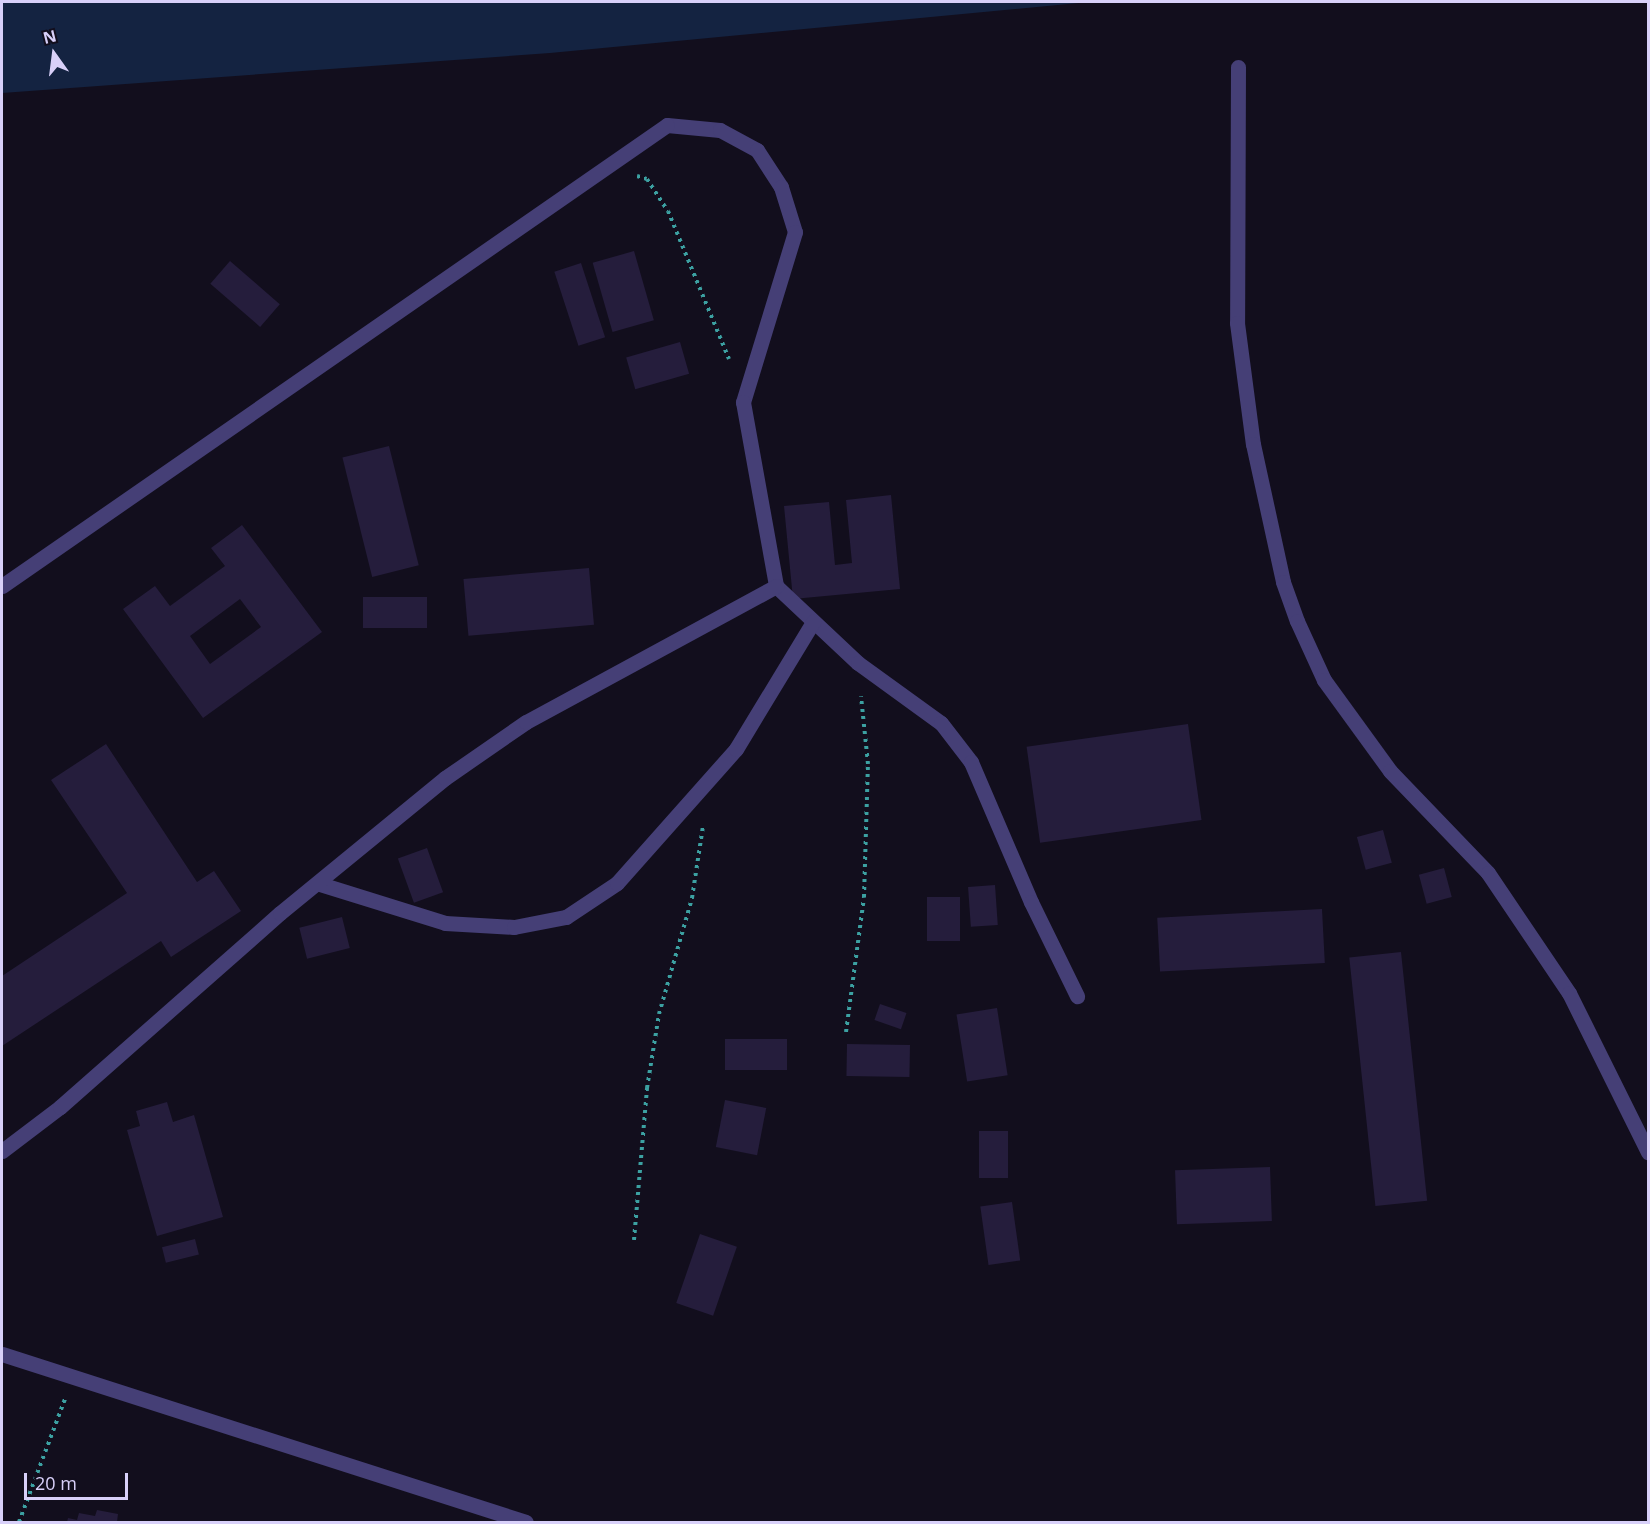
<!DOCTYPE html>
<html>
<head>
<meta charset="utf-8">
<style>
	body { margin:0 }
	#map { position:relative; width:1650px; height:1524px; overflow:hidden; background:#120e1d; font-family:"Open Sans",sans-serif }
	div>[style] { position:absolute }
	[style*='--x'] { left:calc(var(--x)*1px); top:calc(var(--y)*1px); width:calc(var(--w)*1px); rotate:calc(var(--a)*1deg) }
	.water>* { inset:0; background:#142341 }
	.building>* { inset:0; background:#251d3c; transform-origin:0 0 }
	.path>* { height:4px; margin-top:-2px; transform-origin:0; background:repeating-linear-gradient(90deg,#3ca1a2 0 3px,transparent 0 7.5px) }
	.lane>* { height:15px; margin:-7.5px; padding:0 7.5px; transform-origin:7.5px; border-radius:7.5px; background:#453f76 }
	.street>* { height:15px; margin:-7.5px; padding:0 7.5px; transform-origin:7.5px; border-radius:7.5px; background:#453f76 }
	span { translate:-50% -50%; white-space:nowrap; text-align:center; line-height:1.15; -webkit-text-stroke:4.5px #120e1d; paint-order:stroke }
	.frame { position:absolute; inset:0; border:3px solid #d8d0f9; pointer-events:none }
	.north { position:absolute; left:24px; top:24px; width:60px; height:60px; -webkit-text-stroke:4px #120e1d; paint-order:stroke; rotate:346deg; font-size:16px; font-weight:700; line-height:24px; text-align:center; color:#d8d0f9 }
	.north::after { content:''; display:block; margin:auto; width:21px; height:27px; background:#d8d0f9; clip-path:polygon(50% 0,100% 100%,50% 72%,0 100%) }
	.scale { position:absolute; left:24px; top:1473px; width:104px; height:27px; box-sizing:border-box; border:3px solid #d8d0f9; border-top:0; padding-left:8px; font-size:18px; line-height:21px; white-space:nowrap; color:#d8d0f9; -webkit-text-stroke:4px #120e1d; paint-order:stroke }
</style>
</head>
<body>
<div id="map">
	<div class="water">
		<div style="clip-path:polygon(2px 2px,1089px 2px,550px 53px,2px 93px)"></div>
	</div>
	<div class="building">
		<div style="left:634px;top:251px;width:72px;height:43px;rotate:74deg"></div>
		<div style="left:230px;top:261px;width:66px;height:30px;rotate:41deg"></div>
		<div style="left:581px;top:263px;width:78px;height:28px;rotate:72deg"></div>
		<div style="left:680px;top:342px;width:33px;height:56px;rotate:74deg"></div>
		<div style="left:389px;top:446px;width:123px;height:48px;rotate:76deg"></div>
		<div style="clip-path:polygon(891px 495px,900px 589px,793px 599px,784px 506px,829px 502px,835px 565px,852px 563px,846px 500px)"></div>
		<div style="clip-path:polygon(evenodd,242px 525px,322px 632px,203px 718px,123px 609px,155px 586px,170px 606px,225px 566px,211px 548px,242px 525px,240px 599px,261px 627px,210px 664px,190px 636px,240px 599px)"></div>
		<div style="left:589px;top:568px;width:57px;height:126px;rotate:85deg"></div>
		<div style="left:363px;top:597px;width:64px;height:31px"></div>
		<div style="left:1188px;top:724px;width:97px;height:163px;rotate:82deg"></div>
		<div style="clip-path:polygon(106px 744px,197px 882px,214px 871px,241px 911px,171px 957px,161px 941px,2px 1046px,2px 976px,127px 893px,51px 780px)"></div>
		<div style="left:1383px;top:830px;width:34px;height:27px;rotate:75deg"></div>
		<div style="left:427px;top:848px;width:47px;height:31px;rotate:70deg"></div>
		<div style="left:1444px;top:868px;width:30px;height:26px;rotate:75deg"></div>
		<div style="left:995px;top:885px;width:40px;height:27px;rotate:86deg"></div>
		<div style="left:927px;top:897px;width:33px;height:44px"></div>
		<div style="left:1322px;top:909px;width:54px;height:165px;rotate:87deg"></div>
		<div style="left:342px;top:917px;width:32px;height:44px;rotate:76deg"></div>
		<div style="left:1401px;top:952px;width:250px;height:52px;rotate:84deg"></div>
		<div style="left:880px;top:1004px;width:28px;height:17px;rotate:19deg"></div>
		<div style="left:997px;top:1008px;width:68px;height:41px;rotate:81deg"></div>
		<div style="left:725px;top:1039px;width:62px;height:31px"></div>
		<div style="left:847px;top:1044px;width:63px;height:32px;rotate:1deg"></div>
		<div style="left:725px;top:1100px;width:42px;height:48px;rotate:11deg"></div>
		<div style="clip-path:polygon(167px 1102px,173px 1122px,194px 1115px,223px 1217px,157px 1236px,127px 1130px,140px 1126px,136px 1111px)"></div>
		<div style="left:979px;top:1131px;width:29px;height:47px"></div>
		<div style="left:1270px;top:1167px;width:54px;height:95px;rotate:88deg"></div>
		<div style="left:1012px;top:1202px;width:59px;height:32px;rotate:82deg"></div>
		<div style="left:700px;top:1234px;width:39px;height:73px;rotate:19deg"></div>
		<div style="left:195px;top:1239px;width:16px;height:34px;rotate:76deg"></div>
		<div style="clip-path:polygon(97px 1510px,118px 1514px,117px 1522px,67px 1522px,68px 1518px,77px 1520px,79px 1513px,95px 1516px)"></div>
	</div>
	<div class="path">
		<div style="--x:637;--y:176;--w:10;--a:17"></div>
		<div style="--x:647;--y:179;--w:38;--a:57"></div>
		<div style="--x:668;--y:211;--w:160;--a:67.6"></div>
		<div style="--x:846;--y:1032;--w:136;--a:-82.4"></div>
		<div style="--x:864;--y:897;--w:133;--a:-88.3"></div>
		<div style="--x:868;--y:764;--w:68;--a:-95.9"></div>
		<div style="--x:634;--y:1240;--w:153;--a:-85.1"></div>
		<div style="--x:647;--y:1088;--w:75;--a:-80.8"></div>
		<div style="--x:659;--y:1014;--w:121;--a:-74.1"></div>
		<div style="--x:692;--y:898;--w:73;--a:-81.3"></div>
		<div style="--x:19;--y:1522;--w:131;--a:-69.5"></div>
	</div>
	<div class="lane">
		<div style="--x:667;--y:125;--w:53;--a:5.4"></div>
		<div style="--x:720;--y:130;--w:42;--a:28.4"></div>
		<div style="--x:757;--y:150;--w:44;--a:57"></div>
		<div style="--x:781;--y:187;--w:47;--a:72.7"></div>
		<div style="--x:795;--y:232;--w:178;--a:107"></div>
		<div style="--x:743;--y:402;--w:187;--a:79.8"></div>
		<div style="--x:776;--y:586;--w:112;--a:43.2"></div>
		<div style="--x:858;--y:663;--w:102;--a:35.9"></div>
		<div style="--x:941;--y:723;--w:49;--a:52.4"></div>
		<div style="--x:971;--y:762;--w:152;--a:66.8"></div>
		<div style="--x:1031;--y:902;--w:105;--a:63.9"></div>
		<div style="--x:320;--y:884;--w:131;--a:17.3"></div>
		<div style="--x:445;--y:923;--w:69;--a:3.3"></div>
		<div style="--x:514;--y:927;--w:53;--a:-10.9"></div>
		<div style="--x:566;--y:917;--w:61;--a:-33.7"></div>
		<div style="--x:617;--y:883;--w:179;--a:-48.4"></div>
		<div style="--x:736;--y:749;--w:149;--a:-58.8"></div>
		<div style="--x:2;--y:1151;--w:73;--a:-37.2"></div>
		<div style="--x:60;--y:1107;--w:293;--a:-41.4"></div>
		<div style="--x:280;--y:913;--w:213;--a:-39.3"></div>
		<div style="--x:445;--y:778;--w:98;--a:-34.7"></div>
		<div style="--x:526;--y:722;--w:285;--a:-28.5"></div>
	</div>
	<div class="street">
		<div style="--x:1238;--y:67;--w:256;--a:90.2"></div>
		<div style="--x:1237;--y:323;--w:122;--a:82.5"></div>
		<div style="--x:1253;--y:444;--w:141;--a:77.7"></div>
		<div style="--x:1283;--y:582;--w:41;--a:70.3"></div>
		<div style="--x:1297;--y:621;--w:65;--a:65.4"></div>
		<div style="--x:1324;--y:680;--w:112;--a:54"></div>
		<div style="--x:1390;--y:771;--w:141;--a:46.1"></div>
		<div style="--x:1488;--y:873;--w:145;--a:56"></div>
		<div style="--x:1569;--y:993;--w:178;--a:63.6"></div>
		<div style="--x:2;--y:586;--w:809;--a:-34.73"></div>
		<div style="--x:2;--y:1354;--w:550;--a:17.78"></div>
	</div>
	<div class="frame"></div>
	<div class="north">N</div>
	<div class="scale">20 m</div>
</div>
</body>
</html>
